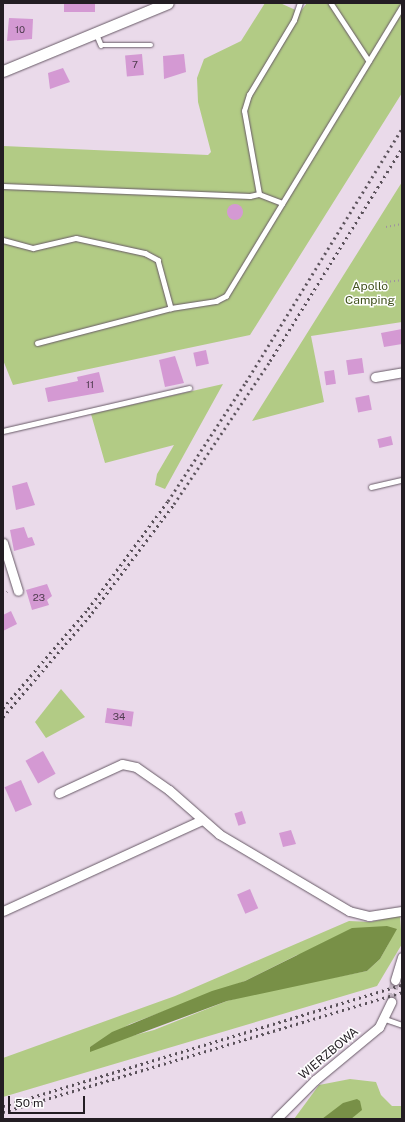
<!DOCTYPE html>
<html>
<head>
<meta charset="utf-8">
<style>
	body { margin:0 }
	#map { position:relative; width:405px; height:1122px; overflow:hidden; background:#eadaea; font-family:"Public Sans",sans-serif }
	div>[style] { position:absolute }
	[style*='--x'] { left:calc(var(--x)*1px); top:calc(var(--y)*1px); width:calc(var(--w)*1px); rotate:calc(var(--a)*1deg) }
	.green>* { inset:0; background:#b2cb85 }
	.water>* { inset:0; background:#789047 }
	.building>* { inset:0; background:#d499d3; transform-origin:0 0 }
	.round { border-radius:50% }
	.minor-tunnel>* { height:9px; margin-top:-4.5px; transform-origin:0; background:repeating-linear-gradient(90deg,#c2b4c2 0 9px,transparent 0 13.5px) }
	.path>* { height:2px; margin-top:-1px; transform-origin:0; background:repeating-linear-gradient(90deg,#9e929e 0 1px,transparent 0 4px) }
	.roads { filter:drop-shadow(0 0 1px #675966) drop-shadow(0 0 1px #675966) }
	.service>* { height:4.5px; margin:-2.25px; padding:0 2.25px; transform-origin:2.25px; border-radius:2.25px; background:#fff }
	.minor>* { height:9px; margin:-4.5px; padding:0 4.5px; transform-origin:4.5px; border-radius:4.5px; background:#fff }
	.tertiary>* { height:11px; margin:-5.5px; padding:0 5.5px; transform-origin:5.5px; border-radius:5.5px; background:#fff }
	.rail>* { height:3px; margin-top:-1.5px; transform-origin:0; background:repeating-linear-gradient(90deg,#5a515a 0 2px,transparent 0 6px) }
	span { translate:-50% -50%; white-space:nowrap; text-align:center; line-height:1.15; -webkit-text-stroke:3px #fff; paint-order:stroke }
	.number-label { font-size:10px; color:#4f3c4f }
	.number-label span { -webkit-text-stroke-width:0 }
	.park-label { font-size:12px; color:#43541f }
	.street-label { font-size:12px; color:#231d23 }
	.frame { position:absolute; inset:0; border:4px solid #231d23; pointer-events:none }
	.scale { position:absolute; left:8px; top:1096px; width:77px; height:18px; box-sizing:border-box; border:2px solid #231d23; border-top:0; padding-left:5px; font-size:12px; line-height:14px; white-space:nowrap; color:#231d23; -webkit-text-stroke:3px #fff; paint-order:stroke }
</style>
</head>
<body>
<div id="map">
	<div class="green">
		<div style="clip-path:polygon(265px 3px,280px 3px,300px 12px,307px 3px,402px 3px,402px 93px,250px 335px,13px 385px,3px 360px,3px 146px,208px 155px,211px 152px,198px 102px,197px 78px,204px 59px,241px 41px)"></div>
		<div style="clip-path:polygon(402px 182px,402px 322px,311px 336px,324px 402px,252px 421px)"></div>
		<div style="clip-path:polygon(223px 384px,165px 489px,155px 485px,157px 474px,174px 445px,105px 463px,91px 414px)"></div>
		<div style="clip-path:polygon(61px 689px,85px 717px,46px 738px,35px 722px)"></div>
		<div style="clip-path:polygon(evenodd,400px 915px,402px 944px,377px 986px,3px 1097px,3px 1058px,175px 996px,349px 921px,371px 922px,400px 915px,390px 941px,380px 959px,367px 971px,260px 992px,227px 1001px,154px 1030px,90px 1047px,130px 1024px,245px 981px,297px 955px,390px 941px)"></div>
		<div style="clip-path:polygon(350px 1079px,376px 1082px,381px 1095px,392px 1106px,402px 1106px,402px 1119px,294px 1119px,319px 1085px)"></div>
	</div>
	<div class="water">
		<div style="clip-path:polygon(387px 926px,397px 929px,380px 959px,367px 971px,227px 1001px,90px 1052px,90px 1047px,112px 1032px,212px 991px,245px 981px,352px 928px)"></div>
		<div style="clip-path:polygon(357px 1099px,360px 1101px,362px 1110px,351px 1119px,322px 1119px,343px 1103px)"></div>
	</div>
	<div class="building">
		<div style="left:64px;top:3px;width:31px;height:9px"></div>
		<div style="clip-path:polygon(9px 18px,33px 19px,32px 39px,7px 41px)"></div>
		<div style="left:142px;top:54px;width:21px;height:17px;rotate:85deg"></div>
		<div style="clip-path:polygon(184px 54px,186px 72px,164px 79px,163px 56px)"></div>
		<div style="clip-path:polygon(63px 68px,70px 82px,50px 89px,48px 73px)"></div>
		<div class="round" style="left:227px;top:204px;width:16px;height:16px"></div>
		<div style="clip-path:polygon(402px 329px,402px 344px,384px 347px,381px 333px)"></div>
		<div style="left:206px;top:350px;width:14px;height:13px;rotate:78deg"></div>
		<div style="clip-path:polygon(175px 356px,184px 383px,165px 387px,159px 360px)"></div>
		<div style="left:362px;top:358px;width:15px;height:16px;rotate:82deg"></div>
		<div style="left:334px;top:370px;width:14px;height:10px;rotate:82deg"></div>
		<div style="clip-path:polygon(99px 372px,104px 392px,48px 402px,45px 388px,78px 381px,77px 377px)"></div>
		<div style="left:369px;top:395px;width:15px;height:14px;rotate:79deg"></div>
		<div style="left:391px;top:436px;width:9px;height:14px;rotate:77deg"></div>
		<div style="clip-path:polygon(27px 482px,35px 505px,16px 510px,12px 486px)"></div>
		<div style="clip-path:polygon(24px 527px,28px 538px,32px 537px,35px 545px,14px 551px,10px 530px)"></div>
		<div style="clip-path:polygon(47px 584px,52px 596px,47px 600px,49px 605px,32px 610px,26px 590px)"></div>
		<div style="clip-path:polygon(11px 611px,17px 624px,3px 631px,3px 615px)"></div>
		<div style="left:107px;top:708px;width:27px;height:15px;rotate:8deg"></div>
		<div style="left:43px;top:751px;width:26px;height:20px;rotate:61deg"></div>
		<div style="left:21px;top:780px;width:27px;height:18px;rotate:66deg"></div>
		<div style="left:242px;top:811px;width:13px;height:8px;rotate:72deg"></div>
		<div style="clip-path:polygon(291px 830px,296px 844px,283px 847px,279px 833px)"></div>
		<div style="left:250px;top:889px;width:21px;height:14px;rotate:67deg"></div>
	</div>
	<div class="minor-tunnel">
		<div style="--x:391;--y:1002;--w:22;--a:-80"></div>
	</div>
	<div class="path">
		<div style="--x:386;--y:227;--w:16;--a:-11"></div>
		<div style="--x:366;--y:284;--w:36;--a:-6"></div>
		<div style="--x:3;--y:594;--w:7;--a:-27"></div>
	</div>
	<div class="roads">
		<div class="service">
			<div style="--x:331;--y:3;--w:69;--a:56.8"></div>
			<div style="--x:96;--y:33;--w:13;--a:67"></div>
			<div style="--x:101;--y:45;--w:50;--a:0"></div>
			<div style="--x:3;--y:186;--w:247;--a:2.3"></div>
			<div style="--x:250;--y:196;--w:9;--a:-13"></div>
			<div style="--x:259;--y:194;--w:25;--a:21"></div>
			<div style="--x:259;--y:194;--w:84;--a:-100.2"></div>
			<div style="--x:244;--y:111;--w:17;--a:-73"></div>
			<div style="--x:249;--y:95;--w:87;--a:-59"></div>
			<div style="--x:294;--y:20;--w:18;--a:-71"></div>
			<div style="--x:3;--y:240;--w:31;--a:15"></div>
			<div style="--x:33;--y:248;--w:44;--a:-13.1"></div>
			<div style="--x:76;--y:238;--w:71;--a:12.3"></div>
			<div style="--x:145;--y:253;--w:15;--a:28"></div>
			<div style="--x:158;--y:260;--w:50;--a:74.8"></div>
			<div style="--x:37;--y:343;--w:138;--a:-14.6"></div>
			<div style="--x:171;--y:308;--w:46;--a:-8.8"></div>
			<div style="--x:216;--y:301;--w:11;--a:-27"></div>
			<div style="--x:226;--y:296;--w:339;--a:-58.7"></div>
			<div style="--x:3;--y:431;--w:191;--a:-13"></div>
			<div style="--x:371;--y:487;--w:32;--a:-13"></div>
			<div style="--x:385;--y:1019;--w:18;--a:19"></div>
		</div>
		<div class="minor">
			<div style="--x:375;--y:377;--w:27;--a:-10"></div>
			<div style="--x:3;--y:543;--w:50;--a:72.6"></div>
			<div style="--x:59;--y:793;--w:69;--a:-24.7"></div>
			<div style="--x:122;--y:764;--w:14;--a:12"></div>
			<div style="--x:136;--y:767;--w:40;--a:34.9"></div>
			<div style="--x:169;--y:790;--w:67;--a:41.3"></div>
			<div style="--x:219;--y:834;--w:151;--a:30.6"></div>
			<div style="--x:349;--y:911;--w:21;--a:14"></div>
			<div style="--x:369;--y:916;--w:33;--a:-9"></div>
			<div style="--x:3;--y:911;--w:219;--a:-24.6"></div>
			<div style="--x:395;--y:980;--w:24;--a:-73"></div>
			<div style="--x:276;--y:1119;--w:55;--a:-45"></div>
			<div style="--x:315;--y:1080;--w:83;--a:-39.6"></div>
			<div style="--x:379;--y:1027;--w:28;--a:-64"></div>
		</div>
		<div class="tertiary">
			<div style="--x:3;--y:71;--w:178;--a:-22.4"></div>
		</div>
	</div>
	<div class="rail">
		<div style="--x:3;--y:708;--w:130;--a:-49.4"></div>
		<div style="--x:88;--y:609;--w:134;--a:-53.5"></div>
		<div style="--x:168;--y:501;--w:142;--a:-56.8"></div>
		<div style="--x:246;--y:382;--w:298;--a:-58.4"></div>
		<div style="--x:3;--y:717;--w:137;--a:-49.4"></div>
		<div style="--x:92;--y:613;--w:136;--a:-53"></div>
		<div style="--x:174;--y:504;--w:172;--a:-56.1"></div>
		<div style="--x:270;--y:361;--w:251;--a:-58.2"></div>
		<div style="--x:3;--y:1106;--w:417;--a:-16.9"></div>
		<div style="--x:3;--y:1112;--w:417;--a:-16.7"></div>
	</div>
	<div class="number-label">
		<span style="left:20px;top:30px">10</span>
		<span style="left:135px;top:65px">7</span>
		<span style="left:90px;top:385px">11</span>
		<span style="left:39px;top:598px">23</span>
		<span style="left:119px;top:717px">34</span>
	</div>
	<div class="park-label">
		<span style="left:370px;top:294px">Apollo<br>Camping</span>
	</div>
	<div class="street-label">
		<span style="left:329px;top:1054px;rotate:-40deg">WIERZBOWA</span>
	</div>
	<div class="frame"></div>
	<div class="scale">50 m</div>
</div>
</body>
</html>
